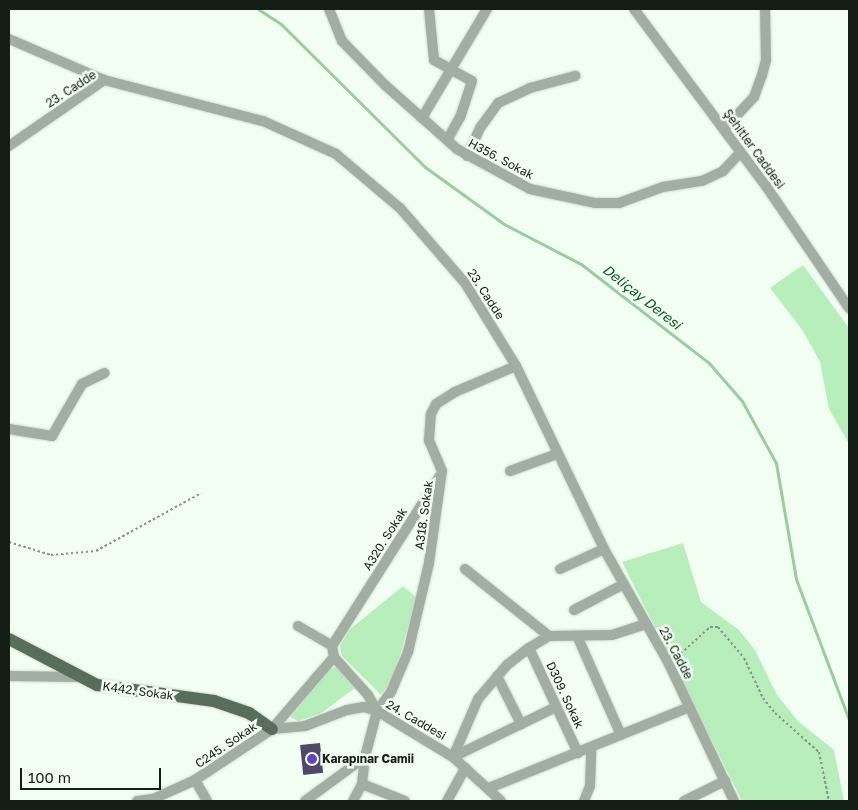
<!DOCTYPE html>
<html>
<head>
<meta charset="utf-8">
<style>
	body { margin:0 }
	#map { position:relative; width:858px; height:810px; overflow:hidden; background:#f3fef3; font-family:"Golos Text",sans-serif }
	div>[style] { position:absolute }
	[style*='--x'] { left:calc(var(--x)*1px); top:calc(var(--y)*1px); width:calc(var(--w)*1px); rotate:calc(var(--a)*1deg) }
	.green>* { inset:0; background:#b7eebb }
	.stream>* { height:3px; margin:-1.5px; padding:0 1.5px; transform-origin:1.5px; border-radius:1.5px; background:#97ce9c }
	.building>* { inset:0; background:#4e4966; transform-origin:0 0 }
	.path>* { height:2px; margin-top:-1px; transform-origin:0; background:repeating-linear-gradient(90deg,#879288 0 2.5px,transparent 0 5px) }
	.roads { filter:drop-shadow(0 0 1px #cfdacf) drop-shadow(0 0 1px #cfdacf) }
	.minor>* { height:10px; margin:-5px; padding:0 5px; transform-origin:5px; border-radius:5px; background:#a2aea2 }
	.major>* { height:12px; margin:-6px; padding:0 6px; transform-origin:6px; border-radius:6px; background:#596e5a }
	.dots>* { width:14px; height:14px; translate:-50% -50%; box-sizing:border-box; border:2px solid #f3fef3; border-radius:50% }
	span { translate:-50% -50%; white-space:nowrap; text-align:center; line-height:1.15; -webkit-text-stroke:5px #f3fef3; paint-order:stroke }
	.street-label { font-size:12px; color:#141e15 }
	.poi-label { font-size:12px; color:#141e15; font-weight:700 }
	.left { translate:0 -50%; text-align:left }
	.water-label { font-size:14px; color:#075c1e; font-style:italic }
	.frame { position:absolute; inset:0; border:10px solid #141e15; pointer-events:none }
	.scale { position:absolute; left:20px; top:768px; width:141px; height:22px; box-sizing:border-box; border:2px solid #141e15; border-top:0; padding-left:6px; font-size:15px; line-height:18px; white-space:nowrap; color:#141e15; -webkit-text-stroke:4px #f3fef3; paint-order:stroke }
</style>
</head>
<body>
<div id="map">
	<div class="green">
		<div style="clip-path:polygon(803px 265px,849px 328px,849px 444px,829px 409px,820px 362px,803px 331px,770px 288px)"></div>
		<div style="clip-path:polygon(683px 543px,701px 602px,739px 630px,755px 650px,777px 695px,798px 721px,834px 750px,844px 801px,742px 801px,622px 562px)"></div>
		<div style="clip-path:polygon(403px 586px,416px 597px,394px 678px,381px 695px,342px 656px,340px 646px,349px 630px)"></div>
		<div style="clip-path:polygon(336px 667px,355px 688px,320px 714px,298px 721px,290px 717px,330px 669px)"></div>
	</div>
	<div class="stream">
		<div style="--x:258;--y:9;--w:27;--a:33"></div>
		<div style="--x:281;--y:24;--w:203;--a:44.8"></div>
		<div style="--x:425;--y:167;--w:97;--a:35.8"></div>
		<div style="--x:504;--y:224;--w:87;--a:27.5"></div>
		<div style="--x:581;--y:264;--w:162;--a:37.7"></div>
		<div style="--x:709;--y:363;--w:50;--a:49"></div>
		<div style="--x:742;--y:401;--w:71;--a:61.3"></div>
		<div style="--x:776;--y:463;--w:118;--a:80.2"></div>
		<div style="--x:796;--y:579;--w:151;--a:69.4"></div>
	</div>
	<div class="building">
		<div style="left:320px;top:743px;width:30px;height:20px;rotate:84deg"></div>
	</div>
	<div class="path">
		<div style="--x:9;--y:542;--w:44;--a:17.2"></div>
		<div style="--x:51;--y:555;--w:45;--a:-5.1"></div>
		<div style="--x:96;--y:551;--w:120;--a:-28.9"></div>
		<div style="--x:677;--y:657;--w:45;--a:-42.3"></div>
		<div style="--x:710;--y:627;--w:8;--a:0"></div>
		<div style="--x:718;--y:627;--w:40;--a:50"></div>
		<div style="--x:744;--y:658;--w:44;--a:64.6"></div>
		<div style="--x:763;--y:698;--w:19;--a:51"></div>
		<div style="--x:775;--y:713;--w:59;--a:41.6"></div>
		<div style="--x:819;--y:752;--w:50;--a:78.5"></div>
	</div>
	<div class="roads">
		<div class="minor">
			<div style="--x:329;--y:9;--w:35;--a:68"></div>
			<div style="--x:342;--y:41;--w:62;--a:45.7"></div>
			<div style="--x:385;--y:85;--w:96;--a:41.6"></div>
			<div style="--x:457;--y:149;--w:83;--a:28.7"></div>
			<div style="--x:530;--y:189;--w:66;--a:12.2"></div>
			<div style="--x:595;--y:203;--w:24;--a:0"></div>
			<div style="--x:619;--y:203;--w:47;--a:-20"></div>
			<div style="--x:663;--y:187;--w:39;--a:-9"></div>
			<div style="--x:702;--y:181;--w:23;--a:-25"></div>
			<div style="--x:723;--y:171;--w:26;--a:-47"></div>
			<div style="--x:429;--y:9;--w:51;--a:84.4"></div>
			<div style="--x:434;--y:60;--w:43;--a:28.9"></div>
			<div style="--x:472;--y:81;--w:38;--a:108"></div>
			<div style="--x:460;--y:117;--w:26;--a:119"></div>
			<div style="--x:634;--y:9;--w:221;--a:53.3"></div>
			<div style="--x:766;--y:186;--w:148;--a:55.8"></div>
			<div style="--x:9;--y:39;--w:103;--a:23.3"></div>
			<div style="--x:422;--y:118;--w:127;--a:-59.2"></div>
			<div style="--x:724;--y:129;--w:44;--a:-46.8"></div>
			<div style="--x:754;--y:97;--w:23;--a:-70"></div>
			<div style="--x:762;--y:75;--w:16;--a:-75"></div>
			<div style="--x:766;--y:60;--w:51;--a:-91.1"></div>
			<div style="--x:9;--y:146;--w:116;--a:-34.8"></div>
			<div style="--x:104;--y:80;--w:164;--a:14.5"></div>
			<div style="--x:263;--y:121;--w:80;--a:24.3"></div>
			<div style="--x:336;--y:154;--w:84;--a:40.2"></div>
			<div style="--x:400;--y:208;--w:99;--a:49.1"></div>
			<div style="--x:465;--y:283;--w:97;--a:58.4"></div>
			<div style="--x:516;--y:366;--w:203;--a:64.3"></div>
			<div style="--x:604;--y:549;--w:132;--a:60.5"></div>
			<div style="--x:669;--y:664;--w:152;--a:64.6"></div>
			<div style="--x:467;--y:156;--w:31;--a:-65"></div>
			<div style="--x:480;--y:128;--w:31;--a:-54"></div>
			<div style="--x:498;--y:103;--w:35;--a:-25"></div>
			<div style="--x:530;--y:88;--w:47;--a:-14.9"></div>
			<div style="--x:9;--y:429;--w:44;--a:9.2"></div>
			<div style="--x:52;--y:436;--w:60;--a:-60"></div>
			<div style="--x:82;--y:384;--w:25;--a:-26"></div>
			<div style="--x:510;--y:471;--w:50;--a:-19.9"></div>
			<div style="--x:465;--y:569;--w:107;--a:38.6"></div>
			<div style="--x:560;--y:569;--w:48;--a:-24.4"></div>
			<div style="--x:574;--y:610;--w:56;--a:-27.5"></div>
			<div style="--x:298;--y:626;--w:39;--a:30"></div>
			<div style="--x:332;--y:646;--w:11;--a:80"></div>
			<div style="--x:334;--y:657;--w:51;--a:48.2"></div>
			<div style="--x:368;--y:695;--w:18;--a:61"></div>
			<div style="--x:578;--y:638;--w:106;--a:66.1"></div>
			<div style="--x:332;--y:646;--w:201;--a:-57.6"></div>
			<div style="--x:529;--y:648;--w:116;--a:65"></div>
			<div style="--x:9;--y:676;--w:67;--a:0.9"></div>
			<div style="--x:497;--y:676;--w:54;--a:63.4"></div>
			<div style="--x:272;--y:729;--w:33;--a:-5"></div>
			<div style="--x:305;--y:726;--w:45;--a:-20.9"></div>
			<div style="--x:347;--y:710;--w:17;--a:-10"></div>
			<div style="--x:364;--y:707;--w:14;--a:17"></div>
			<div style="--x:377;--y:711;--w:89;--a:31.2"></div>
			<div style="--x:453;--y:757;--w:65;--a:42.5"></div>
			<div style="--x:453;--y:757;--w:63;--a:-66.7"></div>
			<div style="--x:478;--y:699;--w:45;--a:-49.5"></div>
			<div style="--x:507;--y:665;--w:28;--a:-38"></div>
			<div style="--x:529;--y:648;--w:23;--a:-31"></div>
			<div style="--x:549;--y:636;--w:63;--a:-0.9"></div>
			<div style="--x:612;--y:635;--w:36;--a:-18"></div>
			<div style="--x:453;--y:757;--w:114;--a:-25.9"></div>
			<div style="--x:195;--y:780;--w:24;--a:60"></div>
			<div style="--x:362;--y:784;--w:46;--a:21.6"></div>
			<div style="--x:489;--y:788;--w:216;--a:-22"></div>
			<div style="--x:137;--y:801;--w:16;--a:-7"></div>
			<div style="--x:153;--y:799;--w:46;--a:-24.3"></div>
			<div style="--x:195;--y:780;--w:92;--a:-33.5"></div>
			<div style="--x:272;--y:729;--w:95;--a:-49.3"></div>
			<div style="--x:305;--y:801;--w:74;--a:-36.3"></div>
			<div style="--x:365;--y:757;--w:48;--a:-75.4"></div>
			<div style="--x:377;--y:711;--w:24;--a:-54"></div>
			<div style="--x:391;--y:692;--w:43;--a:-67"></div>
			<div style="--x:408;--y:652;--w:91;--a:-76.7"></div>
			<div style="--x:429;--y:563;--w:93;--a:-82"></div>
			<div style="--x:442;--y:471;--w:34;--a:-113"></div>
			<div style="--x:429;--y:440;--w:26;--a:-86"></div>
			<div style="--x:431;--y:414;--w:11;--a:-63"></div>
			<div style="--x:436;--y:404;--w:22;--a:-32"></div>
			<div style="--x:455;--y:392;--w:66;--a:-23.1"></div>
			<div style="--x:353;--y:801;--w:19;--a:-62"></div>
			<div style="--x:362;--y:784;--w:27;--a:-84"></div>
			<div style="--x:447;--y:801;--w:38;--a:-61"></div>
			<div style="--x:584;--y:801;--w:16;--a:-68"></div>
			<div style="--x:590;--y:786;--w:38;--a:-88"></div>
			<div style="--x:684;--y:801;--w:46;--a:-26"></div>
		</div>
		<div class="major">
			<div style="--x:9;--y:639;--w:99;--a:27.6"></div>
			<div style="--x:97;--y:685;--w:118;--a:7.8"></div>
			<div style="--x:214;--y:701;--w:37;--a:19"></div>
			<div style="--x:249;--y:713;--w:28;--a:35"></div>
		</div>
	</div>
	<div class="dots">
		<div style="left:312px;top:759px;background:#6643bc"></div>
	</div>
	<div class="street-label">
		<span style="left:71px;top:89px;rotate:-33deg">23. Cadde</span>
		<span style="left:754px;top:149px;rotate:54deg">Şehitler Caddesi</span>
		<span style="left:501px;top:159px;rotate:28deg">H356. Sokak</span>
		<span style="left:486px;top:294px;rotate:57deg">23. Cadde</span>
		<span style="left:424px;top:515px;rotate:-82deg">A318. Sokak</span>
		<span style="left:385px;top:539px;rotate:-58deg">A320. Sokak</span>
		<span style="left:676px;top:653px;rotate:62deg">23. Cadde</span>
		<span style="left:138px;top:691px;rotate:8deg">K442. Sokak</span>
		<span style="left:565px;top:695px;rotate:65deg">D309. Sokak</span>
		<span style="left:416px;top:720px;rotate:30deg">24. Caddesi</span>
		<span style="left:226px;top:745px;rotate:-34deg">C245. Sokak</span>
	</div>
	<div class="poi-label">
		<span class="left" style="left:322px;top:759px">Karapınar Camii</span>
	</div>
	<div class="water-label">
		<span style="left:642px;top:297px;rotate:38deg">Deliçay Deresi</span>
	</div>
	<div class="frame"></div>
	<div class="scale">100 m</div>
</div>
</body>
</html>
